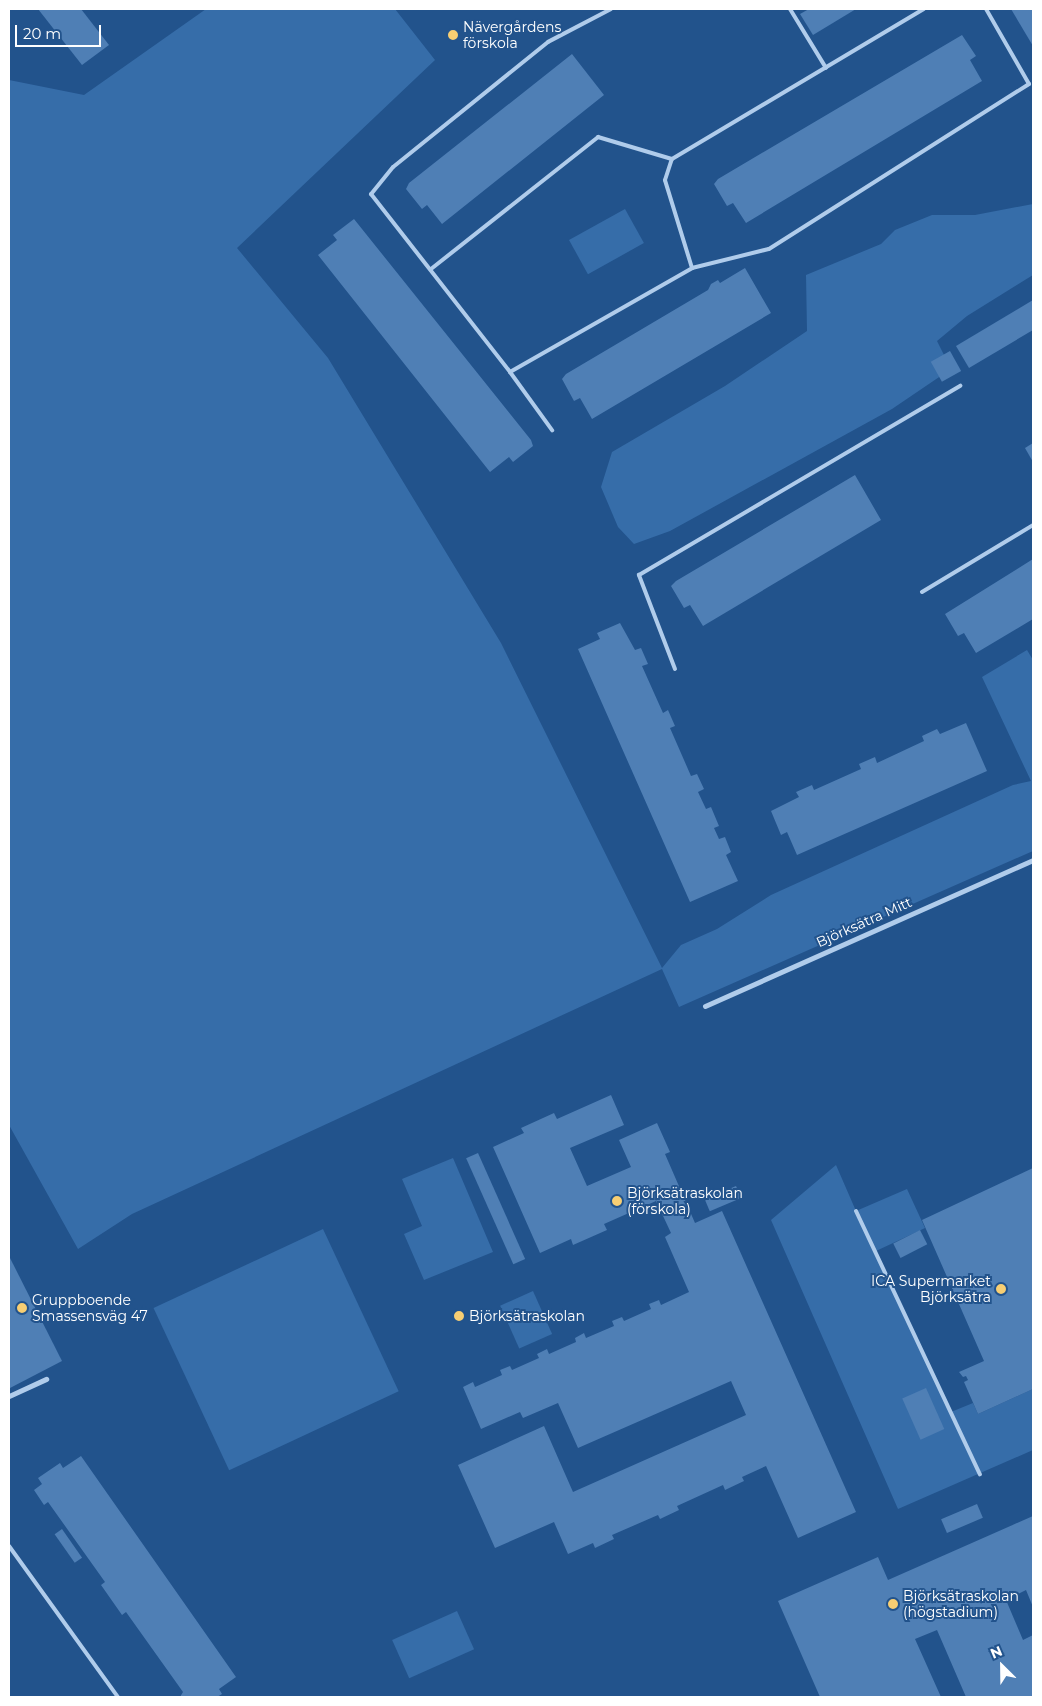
<!DOCTYPE html>
<html>
<head>
<meta charset="utf-8">
<style>
	body { margin:0 }
	#map { position:relative; width:1042px; height:1706px; overflow:hidden; background:#22538c; font-family:Montserrat,sans-serif }
	div>[style] { position:absolute }
	[style*='--x'] { left:calc(var(--x)*1px); top:calc(var(--y)*1px); width:calc(var(--w)*1px); rotate:calc(var(--a)*1deg) }
	.green>* { inset:0; background:#366da9; transform-origin:0 0 }
	.building>* { inset:0; background:#4f7fb5; transform-origin:0 0 }
	.service>* { height:4px; margin:-2px; padding:0 2px; transform-origin:2px; border-radius:2px; background:#b0cceb }
	.minor>* { height:5px; margin:-2.5px; padding:0 2.5px; transform-origin:2.5px; border-radius:2.5px; background:#b0cceb }
	.dots>* { width:14px; height:14px; translate:-50% -50%; box-sizing:border-box; border:2px solid #22538c; border-radius:50% }
	span { translate:-50% -50%; white-space:nowrap; text-align:center; line-height:1.15; -webkit-text-stroke:4px #22538c; paint-order:stroke }
	.poi-label { font-size:14px; color:#fff }
	.left { translate:0 -50%; text-align:left }
	.right { translate:-100% -50%; text-align:right }
	.street-label { font-size:14px; color:#fff }
	.frame { position:absolute; inset:0; border:10px solid #fff; pointer-events:none }
	.north { position:absolute; left:977px; top:1641px; width:50px; height:50px; -webkit-text-stroke:4px #22538c; paint-order:stroke; rotate:337deg; font-size:14px; font-weight:700; line-height:20px; text-align:center; color:#fff }
	.north::after { content:''; display:block; margin:auto; width:18px; height:22px; background:#fff; clip-path:polygon(50% 0,100% 100%,50% 72%,0 100%) }
	.scale { position:absolute; left:15px; top:25px; width:86px; height:22px; box-sizing:border-box; border:2px solid #fff; border-top:0; padding-left:6px; font-size:15px; line-height:18px; white-space:nowrap; color:#fff; -webkit-text-stroke:4px #22538c; paint-order:stroke }
</style>
</head>
<body>
<div id="map">
	<div class="green">
		<div style="clip-path:polygon(206px 9px,395px 9px,435px 60px,237px 248px,328px 358px,501px 643px,662px 968px,681px 945px,717px 929px,771px 895px,1013px 785px,1031px 781px,982px 677px,1027px 650px,1033px 660px,1033px 851px,679px 1007px,662px 969px,132px 1214px,78px 1249px,9px 1125px,9px 80px,84px 95px)"></div>
		<div style="clip-path:polygon(1033px 204px,1033px 275px,967px 316px,937px 341px,951px 369px,892px 409px,670px 531px,634px 544px,618px 527px,601px 487px,612px 452px,725px 386px,807px 331px,806px 275px,881px 244px,895px 230px,932px 215px,975px 215px)"></div>
		<div style="left:625px;top:209px;width:39px;height:64px;rotate:61deg"></div>
		<div style="clip-path:polygon(453px 1158px,493px 1252px,424px 1280px,404px 1234px,422px 1226px,402px 1179px)"></div>
		<div style="clip-path:polygon(836px 1165px,856px 1211px,907px 1189px,925px 1228px,876px 1251px,951px 1412px,973px 1403px,978px 1414px,1033px 1389px,1033px 1450px,898px 1509px,771px 1220px)"></div>
		<div style="left:323px;top:1229px;width:179px;height:187px;rotate:65deg"></div>
		<div style="left:533px;top:1291px;width:47px;height:36px;rotate:66deg"></div>
		<div style="left:457px;top:1611px;width:42px;height:71px;rotate:66deg"></div>
	</div>
	<div class="building">
		<div style="clip-path:polygon(38px 9px,81px 9px,109px 45px,82px 65px)"></div>
		<div style="clip-path:polygon(809px 9px,856px 9px,813px 35px,800px 14px)"></div>
		<div style="clip-path:polygon(1011px 9px,1033px 9px,1033px 46px)"></div>
		<div style="clip-path:polygon(962px 35px,976px 56px,970px 60px,982px 81px,746px 223px,733px 203px,727px 206px,714px 184px,718px 179px)"></div>
		<div style="clip-path:polygon(572px 54px,604px 95px,442px 224px,427px 205px,422px 209px,406px 189px,409px 183px)"></div>
		<div style="clip-path:polygon(354px 219px,531px 440px,533px 446px,513px 462px,509px 457px,490px 472px,318px 255px,337px 240px,333px 235px)"></div>
		<div style="clip-path:polygon(745px 268px,771px 313px,592px 419px,580px 398px,574px 401px,562px 379px,566px 374px,708px 290px,711px 284px,718px 280px,720px 283px)"></div>
		<div style="clip-path:polygon(1033px 300px,1033px 330px,969px 368px,956px 346px)"></div>
		<div style="left:950px;top:351px;width:23px;height:22px;rotate:61deg"></div>
		<div style="clip-path:polygon(1033px 443px,1033px 462px,1025px 448px)"></div>
		<div style="clip-path:polygon(855px 475px,881px 520px,703px 626px,690px 605px,684px 608px,671px 586px,676px 581px)"></div>
		<div style="clip-path:polygon(1033px 559px,1033px 619px,976px 653px,964px 633px,958px 636px,945px 614px)"></div>
		<div style="clip-path:polygon(620px 623px,635px 650px,641px 648px,648px 664px,642px 666px,663px 713px,668px 710px,675px 726px,670px 728px,691px 776px,697px 774px,704px 789px,698px 792px,706px 809px,711px 807px,719px 826px,714px 828px,719px 839px,725px 837px,731px 852px,726px 855px,738px 881px,690px 902px,578px 649px,600px 639px,597px 633px)"></div>
		<div style="clip-path:polygon(966px 723px,987px 771px,797px 855px,787px 832px,781px 835px,771px 811px,799px 797px,796px 792px,812px 785px,814px 790px,861px 769px,859px 764px,875px 757px,877px 763px,924px 741px,922px 736px,937px 729px,940px 734px)"></div>
		<div style="clip-path:polygon(611px 1095px,624px 1125px,570px 1148px,587px 1186px,631px 1167px,619px 1140px,657px 1123px,670px 1152px,665px 1154px,695px 1223px,722px 1211px,856px 1512px,798px 1538px,766px 1466px,742px 1477px,744px 1481px,725px 1490px,723px 1485px,677px 1506px,679px 1510px,660px 1519px,658px 1515px,612px 1535px,614px 1539px,595px 1548px,593px 1543px,568px 1554px,554px 1522px,495px 1548px,458px 1465px,544px 1426px,573px 1492px,746px 1415px,731px 1381px,578px 1448px,558px 1403px,523px 1418px,520px 1412px,481px 1429px,463px 1387px,473px 1382px,475px 1387px,502px 1375px,500px 1370px,510px 1366px,512px 1370px,539px 1358px,537px 1354px,547px 1349px,549px 1354px,576px 1342px,575px 1338px,584px 1333px,586px 1338px,614px 1326px,612px 1321px,622px 1317px,624px 1321px,651px 1309px,649px 1304px,659px 1300px,661px 1305px,689px 1292px,665px 1237px,671px 1233px,656px 1201px,604px 1224px,607px 1230px,573px 1245px,571px 1239px,540px 1253px,493px 1147px,524px 1133px,521px 1128px,554px 1113px,557px 1119px)"></div>
		<div style="left:478px;top:1153px;width:116px;height:13px;rotate:66deg"></div>
		<div style="clip-path:polygon(1033px 1168px,1033px 1389px,978px 1414px,964px 1382px,968px 1380px,966px 1376px,963px 1377px,959px 1372px,984px 1361px,922px 1220px)"></div>
		<div style="left:736px;top:1186px;width:13px;height:34px;rotate:67deg"></div>
		<div style="left:920px;top:1230px;width:16px;height:30px;rotate:63deg"></div>
		<div style="clip-path:polygon(9px 1256px,62px 1361px,10px 1388px,9px 1386px)"></div>
		<div style="left:926px;top:1388px;width:45px;height:26px;rotate:66deg"></div>
		<div style="clip-path:polygon(81px 1456px,236px 1677px,219px 1689px,222px 1694px,217px 1697px,180px 1697px,183px 1692px,126px 1612px,122px 1615px,101px 1585px,105px 1582px,48px 1502px,44px 1505px,34px 1490px,42px 1484px,38px 1478px,60px 1463px,63px 1468px)"></div>
		<div style="left:977px;top:1504px;width:15px;height:39px;rotate:67deg"></div>
		<div style="clip-path:polygon(1033px 1516px,1033px 1607px,1026px 1590px,1006px 1600px,1023px 1640px,1033px 1635px,1033px 1697px,966px 1697px,937px 1630px,915px 1639px,941px 1697px,820px 1697px,778px 1601px,878px 1557px,888px 1580px)"></div>
		<div style="left:62px;top:1529px;width:35px;height:9px;rotate:55deg"></div>
	</div>
	<div class="service">
		<div style="--x:611;--y:9;--w:71;--a:152.4"></div>
		<div style="--x:548;--y:42;--w:199;--a:141.1"></div>
		<div style="--x:393;--y:167;--w:35;--a:129"></div>
		<div style="--x:371;--y:194;--w:226;--a:52"></div>
		<div style="--x:510;--y:372;--w:210;--a:-29.7"></div>
		<div style="--x:692;--y:268;--w:92;--a:-107.1"></div>
		<div style="--x:665;--y:180;--w:22;--a:-72"></div>
		<div style="--x:672;--y:159;--w:293;--a:-30.8"></div>
		<div style="--x:790;--y:9;--w:69;--a:58.6"></div>
		<div style="--x:692;--y:268;--w:79;--a:-13.9"></div>
		<div style="--x:769;--y:249;--w:308;--a:-32.4"></div>
		<div style="--x:1029;--y:84;--w:86;--a:-119.8"></div>
		<div style="--x:431;--y:269;--w:213;--a:-38.3"></div>
		<div style="--x:598;--y:137;--w:77;--a:16.6"></div>
		<div style="--x:510;--y:372;--w:72;--a:54.1"></div>
		<div style="--x:922;--y:592;--w:130;--a:-31.1"></div>
		<div style="--x:675;--y:669;--w:101;--a:-111"></div>
		<div style="--x:639;--y:575;--w:373;--a:-30.5"></div>
		<div style="--x:856;--y:1211;--w:291;--a:64.8"></div>
		<div style="--x:9;--y:1546;--w:186;--a:54.2"></div>
	</div>
	<div class="minor">
		<div style="--x:705;--y:1006;--w:359;--a:-24"></div>
		<div style="--x:9;--y:1396;--w:41;--a:-24.7"></div>
	</div>
	<div class="dots">
		<div style="left:453px;top:35px;background:#f7ce73"></div>
		<div style="left:617px;top:1201px;background:#f7ce73"></div>
		<div style="left:1001px;top:1289px;background:#f7ce73"></div>
		<div style="left:22px;top:1308px;background:#f7ce73"></div>
		<div style="left:459px;top:1316px;background:#f7ce73"></div>
		<div style="left:893px;top:1604px;background:#f7ce73"></div>
	</div>
	<div class="poi-label">
		<span class="left" style="left:463px;top:35px">Nävergårdens<br>förskola</span>
		<span class="left" style="left:627px;top:1201px">Björksätraskolan<br>(förskola)</span>
		<span class="right" style="left:991px;top:1289px">ICA Supermarket<br>Björksätra</span>
		<span class="left" style="left:32px;top:1308px">Gruppboende<br>Smassensväg 47</span>
		<span class="left" style="left:469px;top:1316px">Björksätraskolan</span>
		<span class="left" style="left:903px;top:1604px">Björksätraskolan<br>(högstadium)</span>
	</div>
	<div class="street-label">
		<span style="left:864px;top:922px;rotate:-24deg">Björksätra Mitt</span>
	</div>
	<div class="frame"></div>
	<div class="north">N</div>
	<div class="scale">20 m</div>
</div>
</body>
</html>
